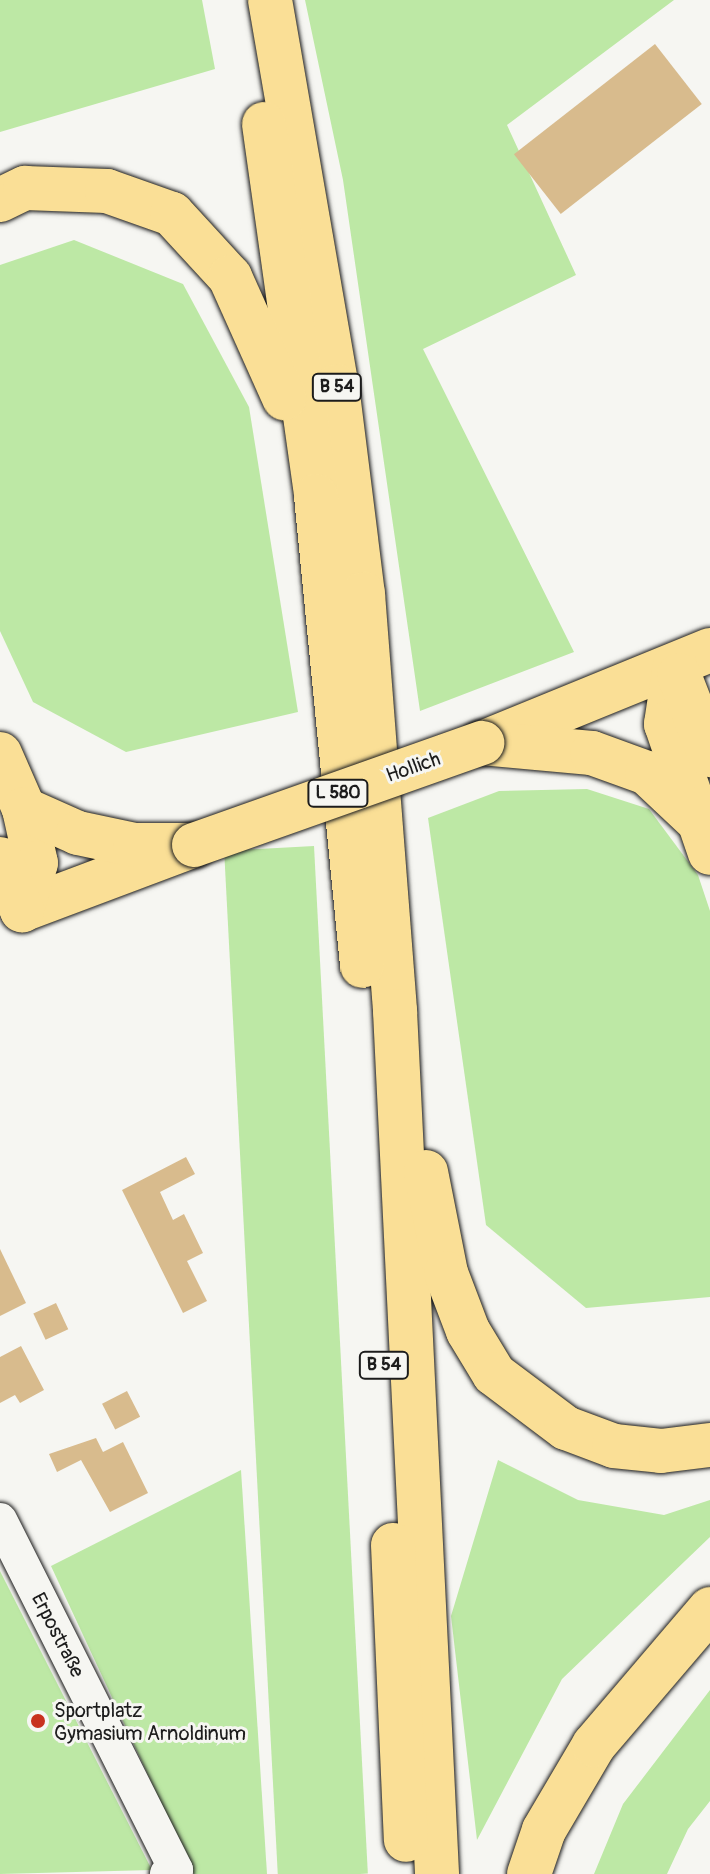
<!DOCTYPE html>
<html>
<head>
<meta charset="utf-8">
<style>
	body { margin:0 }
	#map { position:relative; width:710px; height:1874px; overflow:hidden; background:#f6f6f2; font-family:Pangolin,sans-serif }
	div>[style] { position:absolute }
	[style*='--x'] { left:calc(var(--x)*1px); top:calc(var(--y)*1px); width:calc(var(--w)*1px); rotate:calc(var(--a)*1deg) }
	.green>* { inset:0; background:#bde8a5; transform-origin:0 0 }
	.building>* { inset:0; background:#d8bb8d; transform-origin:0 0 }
	.roads { filter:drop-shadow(0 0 2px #1c1c1c) drop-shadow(0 0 2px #1c1c1c) }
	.minor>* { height:34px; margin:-17px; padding:0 17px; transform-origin:17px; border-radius:17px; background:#f6f6f2 }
	.primary>* { height:44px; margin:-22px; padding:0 22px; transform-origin:22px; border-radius:22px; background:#fadf96 }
	.trunk>* { height:44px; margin:-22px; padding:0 22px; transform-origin:22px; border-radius:22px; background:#fadf96 }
	.bridges { filter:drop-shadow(0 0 2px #1c1c1c) drop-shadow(0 0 2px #1c1c1c) }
	.primary-bridge>* { height:44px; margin:-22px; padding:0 22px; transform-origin:22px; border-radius:22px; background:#fadf96 }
	.dots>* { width:22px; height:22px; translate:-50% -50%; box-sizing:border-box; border:4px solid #f6f6f2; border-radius:50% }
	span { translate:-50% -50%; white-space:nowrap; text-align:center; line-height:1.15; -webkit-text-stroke:6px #f6f6f2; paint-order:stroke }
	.shield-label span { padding:2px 6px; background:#f6f6f2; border:2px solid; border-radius:6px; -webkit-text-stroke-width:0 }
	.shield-label { font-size:18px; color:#1c1c1c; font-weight:700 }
	.street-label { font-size:20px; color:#1c1c1c }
	.poi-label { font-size:20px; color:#1c1c1c }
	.left { translate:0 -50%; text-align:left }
</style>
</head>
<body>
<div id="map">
	<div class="green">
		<div style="clip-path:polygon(0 0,202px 0,215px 69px,0 132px)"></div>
		<div style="clip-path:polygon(305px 0,674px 0,507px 125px,576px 275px,423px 349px,574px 652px,420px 711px,343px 180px)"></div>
		<div style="clip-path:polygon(74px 240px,183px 284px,249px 407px,298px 712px,126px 752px,33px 702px,0 631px,0 265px)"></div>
		<div style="clip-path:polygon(587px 789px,649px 809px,698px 875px,710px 911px,710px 1297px,586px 1308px,486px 1225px,428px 818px,499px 791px)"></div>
		<div style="left:314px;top:846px;width:1029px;height:90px;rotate:87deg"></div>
		<div style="clip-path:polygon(498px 1460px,578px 1500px,664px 1515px,710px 1500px,710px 1537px,562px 1679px,477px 1840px,451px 1616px)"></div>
		<div style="clip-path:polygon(241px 1470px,267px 1874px,194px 1874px,51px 1566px)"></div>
		<div style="clip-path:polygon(0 1571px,152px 1870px,0 1874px)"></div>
		<div style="clip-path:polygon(710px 1690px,710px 1801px,688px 1829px,667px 1874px,594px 1874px,623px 1804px)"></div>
	</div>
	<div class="building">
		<div style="left:655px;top:44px;width:76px;height:179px;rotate:52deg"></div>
		<div style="clip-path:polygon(186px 1157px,195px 1174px,160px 1192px,173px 1220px,184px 1214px,203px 1253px,187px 1261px,207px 1301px,183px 1313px,122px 1190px)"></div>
		<div style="clip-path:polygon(0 1249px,26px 1303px,0 1316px)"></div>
		<div style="left:56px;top:1303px;width:29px;height:25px;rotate:65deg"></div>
		<div style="clip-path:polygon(21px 1346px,44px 1390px,20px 1403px,15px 1395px,0 1403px,0 1357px)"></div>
		<div style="left:127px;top:1391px;width:29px;height:28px;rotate:63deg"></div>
		<div style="clip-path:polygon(96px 1438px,103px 1452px,123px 1442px,148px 1493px,110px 1512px,81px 1460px,57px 1472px,49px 1454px)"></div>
	</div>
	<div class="roads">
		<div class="minor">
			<div style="--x:0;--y:1520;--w:392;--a:63.3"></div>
			<div style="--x:176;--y:1870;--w:10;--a:156"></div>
		</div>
		<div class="primary">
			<div style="--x:482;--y:743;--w:246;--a:-22.2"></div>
			<div style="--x:22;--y:910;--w:182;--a:-20.6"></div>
		</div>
		<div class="trunk">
			<div style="--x:270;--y:0;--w:392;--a:80.2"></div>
			<div style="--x:337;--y:386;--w:210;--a:82.9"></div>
			<div style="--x:363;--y:594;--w:418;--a:85.6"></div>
			<div style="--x:395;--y:1011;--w:864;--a:87.21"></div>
			<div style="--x:264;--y:124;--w:376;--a:82"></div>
			<div style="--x:316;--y:496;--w:472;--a:84.4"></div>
			<div style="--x:0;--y:200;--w:28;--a:-26"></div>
			<div style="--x:25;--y:188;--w:82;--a:2.1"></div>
			<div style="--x:107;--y:191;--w:69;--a:19.5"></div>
			<div style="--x:172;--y:214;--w:86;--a:47.4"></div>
			<div style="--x:230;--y:277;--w:133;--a:65.9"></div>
			<div style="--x:675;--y:665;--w:60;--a:98.7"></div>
			<div style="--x:666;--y:724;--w:136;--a:71.2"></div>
			<div style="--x:679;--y:675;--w:86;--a:68.8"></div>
			<div style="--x:482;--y:743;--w:110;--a:5.2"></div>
			<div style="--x:592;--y:753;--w:59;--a:20"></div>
			<div style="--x:647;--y:773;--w:66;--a:43.2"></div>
			<div style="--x:0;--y:754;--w:60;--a:66.4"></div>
			<div style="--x:24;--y:809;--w:55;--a:77.5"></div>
			<div style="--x:36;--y:863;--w:49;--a:106.6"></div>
			<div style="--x:24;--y:809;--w:59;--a:24"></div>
			<div style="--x:78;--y:833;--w:58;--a:11.9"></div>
			<div style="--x:135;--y:845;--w:59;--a:0"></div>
			<div style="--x:0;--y:859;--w:56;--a:66.7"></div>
			<div style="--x:426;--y:1172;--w:103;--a:78.8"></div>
			<div style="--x:446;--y:1273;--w:62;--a:69.2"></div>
			<div style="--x:468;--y:1331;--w:50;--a:58.8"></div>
			<div style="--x:494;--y:1374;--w:90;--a:36.9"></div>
			<div style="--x:566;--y:1428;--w:51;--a:20.6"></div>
			<div style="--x:614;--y:1446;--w:47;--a:6.1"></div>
			<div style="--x:661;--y:1451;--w:49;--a:-7"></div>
			<div style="--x:393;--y:1545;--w:295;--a:87.5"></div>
			<div style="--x:529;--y:1874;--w:46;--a:-71.2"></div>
			<div style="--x:544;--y:1830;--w:99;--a:-59.5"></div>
			<div style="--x:594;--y:1745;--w:179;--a:-49.5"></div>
		</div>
	</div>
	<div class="bridges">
		<div class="primary-bridge">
			<div style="--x:194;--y:845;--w:306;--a:-19.5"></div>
		</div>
	</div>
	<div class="dots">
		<div style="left:38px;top:1721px;background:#c8321e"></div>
	</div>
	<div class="shield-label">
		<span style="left:337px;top:387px">B 54</span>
		<span style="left:338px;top:793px">L 580</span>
		<span style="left:384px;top:1365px">B 54</span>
	</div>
	<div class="street-label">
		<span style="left:413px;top:767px;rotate:-19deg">Hollich</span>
		<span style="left:58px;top:1635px;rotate:63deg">Erpostraße</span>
	</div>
	<div class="poi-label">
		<span class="left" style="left:54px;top:1722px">Sportplatz<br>Gymasium Arnoldinum</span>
	</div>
</div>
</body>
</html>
